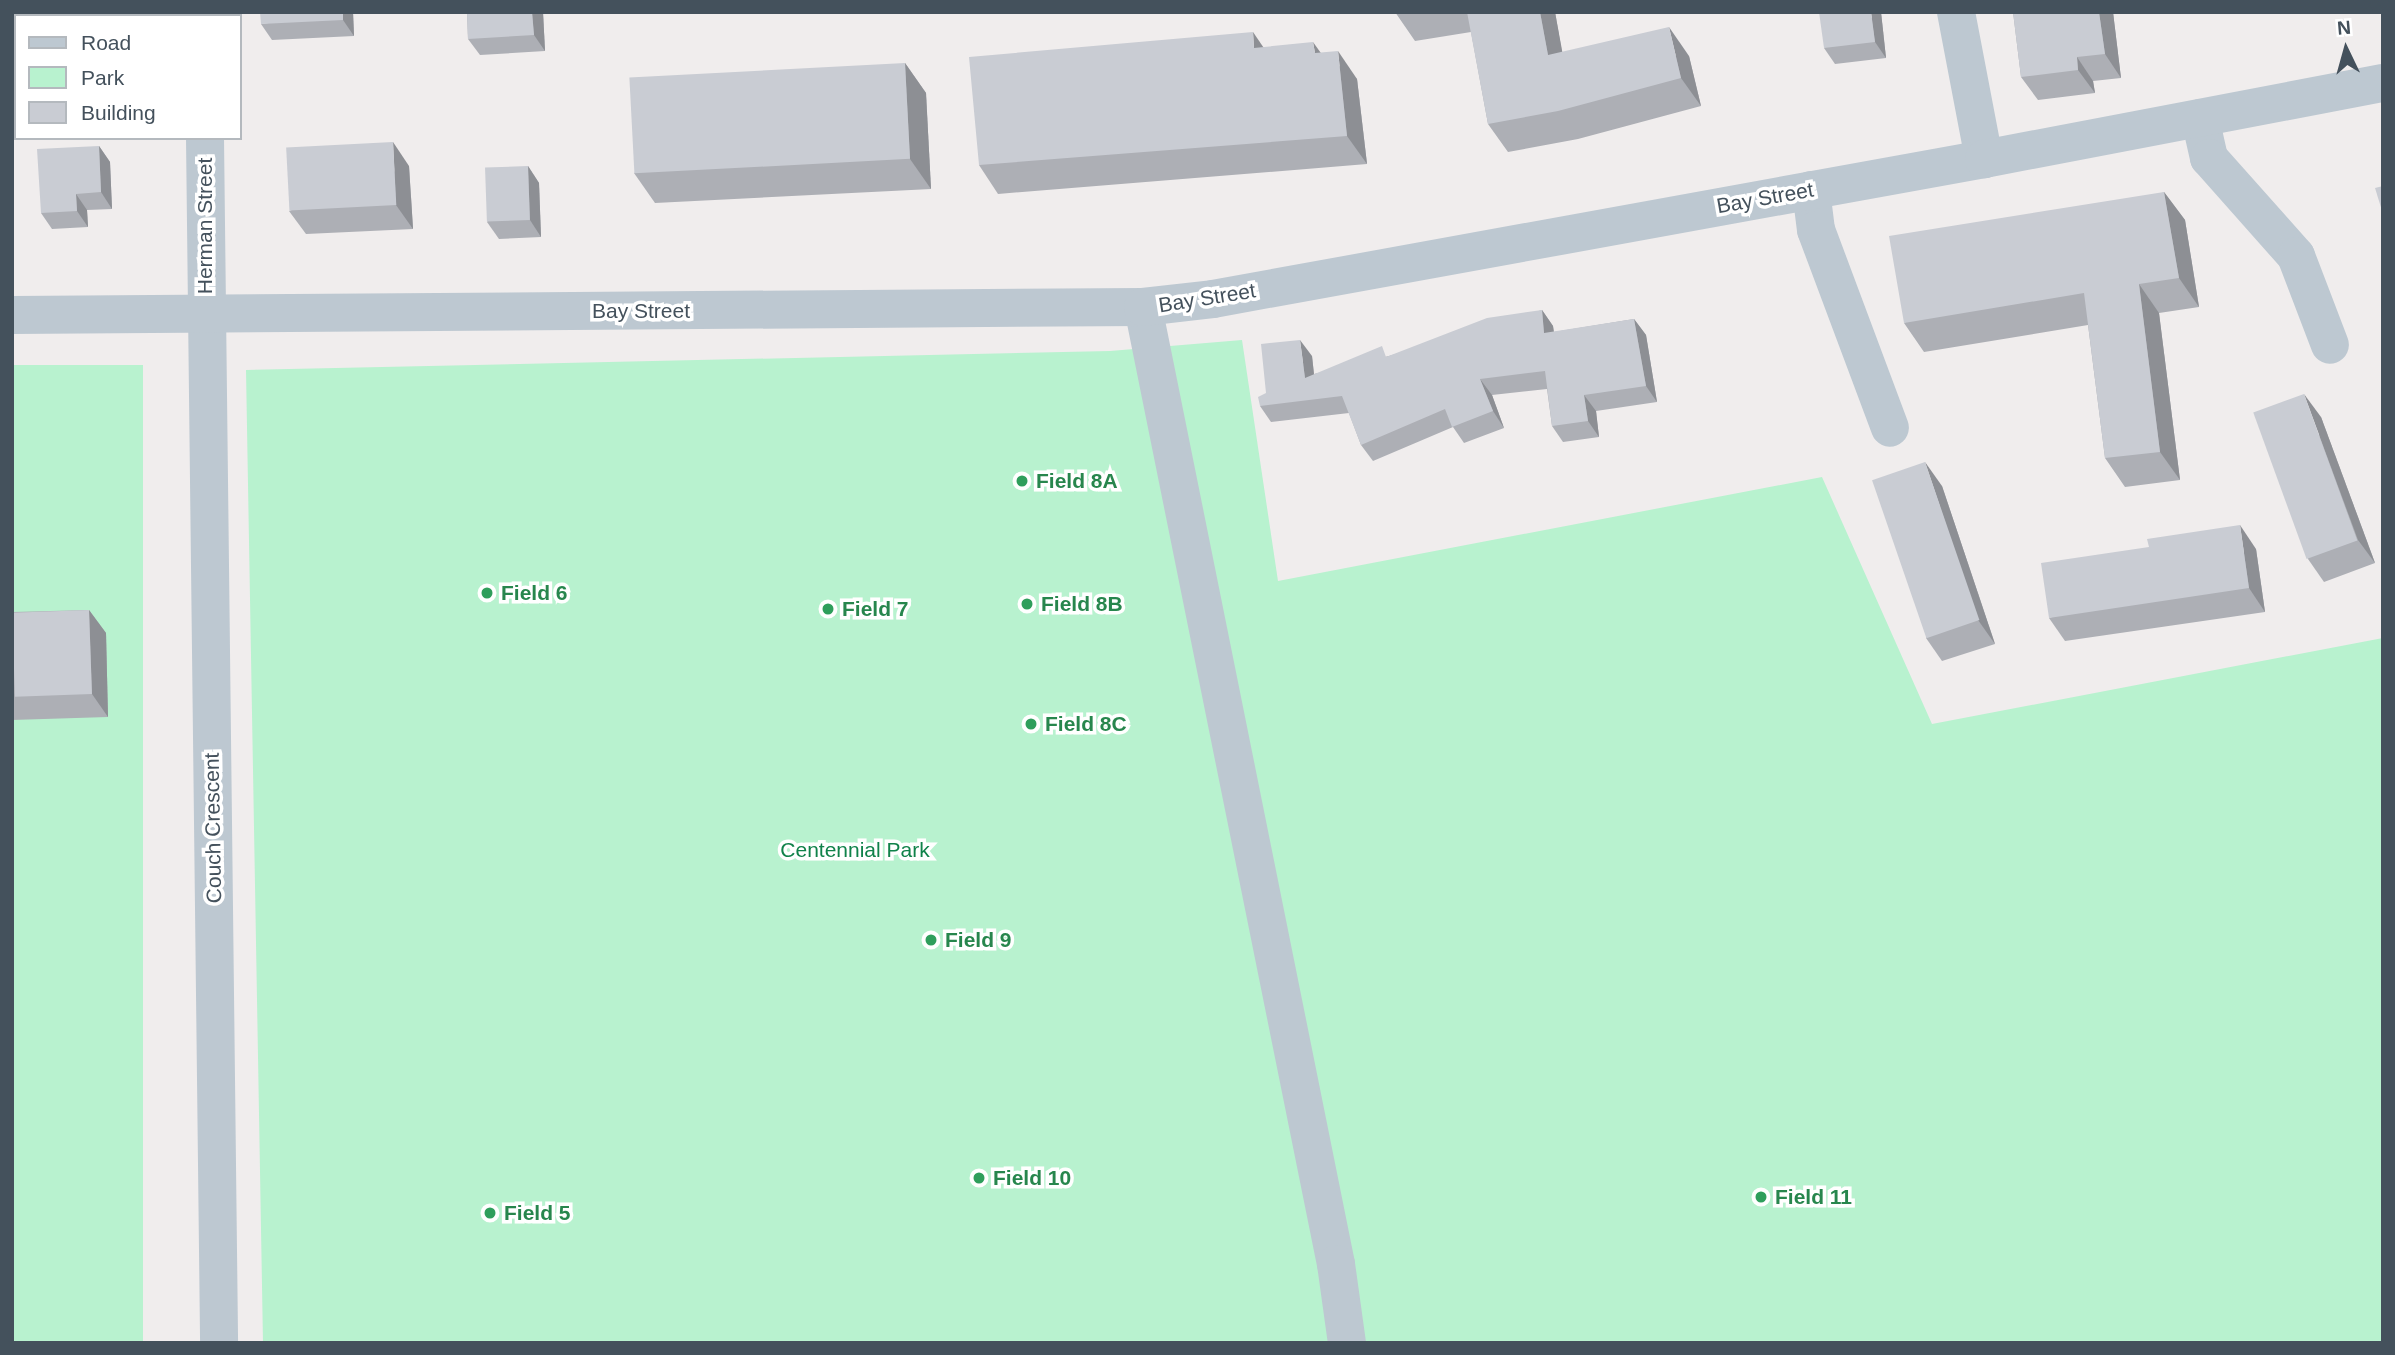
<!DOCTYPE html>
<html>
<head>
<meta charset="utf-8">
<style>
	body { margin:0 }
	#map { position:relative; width:2395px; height:1355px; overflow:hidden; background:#f0eded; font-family:Arial,sans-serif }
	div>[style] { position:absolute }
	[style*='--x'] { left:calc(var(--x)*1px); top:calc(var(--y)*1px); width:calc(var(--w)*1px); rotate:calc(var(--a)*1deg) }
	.green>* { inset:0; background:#b8f2cf; transform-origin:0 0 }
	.minor>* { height:38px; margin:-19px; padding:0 19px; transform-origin:19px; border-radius:19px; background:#bdc8d1 }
	.wall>* { inset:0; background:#adafb5; transform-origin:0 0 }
	.shaded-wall>* { inset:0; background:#8d8f94; transform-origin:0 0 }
	.building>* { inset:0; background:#c9ccd3; transform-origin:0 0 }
	.dots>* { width:19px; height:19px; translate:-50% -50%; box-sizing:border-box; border:4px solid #fff; border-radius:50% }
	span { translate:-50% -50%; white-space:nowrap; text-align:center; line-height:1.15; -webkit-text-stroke:7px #fff; paint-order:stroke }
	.street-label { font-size:21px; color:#44515c }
	.leisure-label { font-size:21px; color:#27864d; font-weight:700 }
	.left { translate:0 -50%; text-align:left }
	.park-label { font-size:21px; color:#10824a }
	.frame { position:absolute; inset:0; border:14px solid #44515c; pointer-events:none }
	.legend { position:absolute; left:14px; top:14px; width:228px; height:126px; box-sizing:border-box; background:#fff; border:2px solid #b4b9be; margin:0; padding:9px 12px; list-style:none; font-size:21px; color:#44515c }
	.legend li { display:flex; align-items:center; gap:14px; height:35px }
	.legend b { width:35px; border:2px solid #b4b9be }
	.north { position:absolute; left:2311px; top:14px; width:70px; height:70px; -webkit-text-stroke:5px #fff; paint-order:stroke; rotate:355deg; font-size:19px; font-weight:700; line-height:28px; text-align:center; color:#44515c }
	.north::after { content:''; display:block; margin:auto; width:24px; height:32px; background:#44515c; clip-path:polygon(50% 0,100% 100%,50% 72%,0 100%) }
</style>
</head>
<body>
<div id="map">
	<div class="green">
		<div style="clip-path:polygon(1242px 340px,1278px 581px,1822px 477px,1932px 724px,2383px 638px,2383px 1343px,263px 1343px,246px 370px,1110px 351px)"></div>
		<div style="left:12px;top:365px;width:131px;height:978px"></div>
	</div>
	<div class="minor">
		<div style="--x:204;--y:12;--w:4;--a:90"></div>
		<div style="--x:1956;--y:12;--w:150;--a:79.2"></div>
		<div style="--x:2200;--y:118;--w:41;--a:77.3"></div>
		<div style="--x:2209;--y:158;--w:131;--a:48.4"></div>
		<div style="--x:2296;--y:256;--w:95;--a:69.1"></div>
		<div style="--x:205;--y:138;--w:1205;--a:89.33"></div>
		<div style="--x:1811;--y:190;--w:40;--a:82.9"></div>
		<div style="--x:1816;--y:230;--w:211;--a:69.5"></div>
		<div style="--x:1143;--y:307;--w:976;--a:78.6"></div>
		<div style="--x:1336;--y:1264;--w:80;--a:82.1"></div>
		<div style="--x:12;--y:315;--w:1131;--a:-0.41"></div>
		<div style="--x:1143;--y:307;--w:70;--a:-6.5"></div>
		<div style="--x:1213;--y:299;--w:784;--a:-10.29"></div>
		<div style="--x:1984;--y:159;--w:406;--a:-10.8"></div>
	</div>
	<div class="wall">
		<div style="left:12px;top:12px;width:6px;height:51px;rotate:45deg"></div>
		<div style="clip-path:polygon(353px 12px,354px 36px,272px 40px,261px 24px)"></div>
		<div style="clip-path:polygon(467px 12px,543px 12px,545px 51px,480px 55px,468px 39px)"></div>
		<div style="clip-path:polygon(1395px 12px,1555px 12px,1562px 52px,1689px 56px,1701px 106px,1578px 139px,1508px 152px,1488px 124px,1471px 32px,1415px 41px)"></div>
		<div style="clip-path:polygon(1881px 12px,1886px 58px,1835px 64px,1824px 48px)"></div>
		<div style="clip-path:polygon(2013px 12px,2113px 12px,2121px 78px,2093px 81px,2095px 93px,2038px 100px,2021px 77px)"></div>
		<div style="clip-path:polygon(1263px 47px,1321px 53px,1357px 79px,1367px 164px,998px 194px,979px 165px)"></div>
		<div style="clip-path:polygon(905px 63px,926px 93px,931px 189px,655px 203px,634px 173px)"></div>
		<div style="clip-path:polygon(99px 146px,110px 162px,112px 209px,87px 210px,88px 227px,52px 229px,41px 213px)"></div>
		<div style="clip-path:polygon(409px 166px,413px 229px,306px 234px,289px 211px)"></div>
		<div style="clip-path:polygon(528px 166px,539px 183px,541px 237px,499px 239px,487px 222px)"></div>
		<div style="clip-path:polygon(2164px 192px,2185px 220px,2199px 307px,2159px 313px,2180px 480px,2125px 487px,2105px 458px,2088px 325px,1924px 352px,1904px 323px)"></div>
		<div style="clip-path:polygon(1542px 310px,1553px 326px,1554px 332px,1634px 319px,1646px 335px,1657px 402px,1596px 411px,1599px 437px,1563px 442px,1552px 426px,1547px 389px,1492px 395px,1504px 428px,1464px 443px,1453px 427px,1373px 461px,1361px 445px,1349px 413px,1271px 422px,1260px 406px,1312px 356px,1314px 374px,1389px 356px)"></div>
		<div style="clip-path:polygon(2321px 417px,2375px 563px,2324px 582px,2308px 559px)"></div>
		<div style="clip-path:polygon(1942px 486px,1995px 644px,1942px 661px,1926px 638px)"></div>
		<div style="clip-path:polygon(2256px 549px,2265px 612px,2065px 641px,2049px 618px)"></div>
		<div style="clip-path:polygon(89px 610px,106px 633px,108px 717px,12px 720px,12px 612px)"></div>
	</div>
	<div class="shaded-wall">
		<div style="left:113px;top:12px;width:13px;height:4px"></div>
		<div style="clip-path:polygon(343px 12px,353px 12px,354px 36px,343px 20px)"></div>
		<div style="clip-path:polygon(532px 12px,543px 12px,545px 51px,534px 35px)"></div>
		<div style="clip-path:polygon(1540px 12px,1555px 12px,1568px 83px,1548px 55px)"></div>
		<div style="clip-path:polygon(1871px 12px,1881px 12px,1886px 58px,1875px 42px)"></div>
		<div style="clip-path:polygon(2099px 12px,2113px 12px,2121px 78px,2105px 54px)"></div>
		<div style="clip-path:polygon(1669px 27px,1689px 56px,1701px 106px,1681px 78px)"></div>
		<div style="clip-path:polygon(1253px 32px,1272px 60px,1254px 48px)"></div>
		<div style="clip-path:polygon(1313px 42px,1333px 70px,1315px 53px)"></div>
		<div style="clip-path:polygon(1338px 51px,1357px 79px,1367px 164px,1347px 136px)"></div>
		<div style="clip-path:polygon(2077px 57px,2093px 81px,2095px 93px,2078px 70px)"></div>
		<div style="clip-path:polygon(905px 63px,926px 93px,931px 189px,910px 159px)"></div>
		<div style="clip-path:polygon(393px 142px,409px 166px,413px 229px,396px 205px)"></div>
		<div style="clip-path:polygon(99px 146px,110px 162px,112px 209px,101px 192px)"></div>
		<div style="clip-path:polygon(528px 166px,539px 183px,541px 237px,530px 220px)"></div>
		<div style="clip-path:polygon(2164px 192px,2185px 220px,2199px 307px,2179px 278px)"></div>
		<div style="clip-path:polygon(76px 194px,87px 210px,88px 227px,77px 211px)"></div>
		<div style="clip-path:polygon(2139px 284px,2159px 313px,2180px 480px,2160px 452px)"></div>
		<div style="clip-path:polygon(1542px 310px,1553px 326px,1556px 349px,1544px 333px)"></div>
		<div style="clip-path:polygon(1634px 319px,1646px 335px,1657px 402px,1646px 386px)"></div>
		<div style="clip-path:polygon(1300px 340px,1312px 356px,1316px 394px,1305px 378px)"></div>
		<div style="clip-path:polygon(1480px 379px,1492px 395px,1504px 428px,1493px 411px)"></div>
		<div style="clip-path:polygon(2304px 394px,2321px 417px,2375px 563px,2358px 540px)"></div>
		<div style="clip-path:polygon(1584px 395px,1596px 411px,1599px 437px,1588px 421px)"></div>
		<div style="clip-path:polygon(1925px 462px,1942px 486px,1995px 644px,1978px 620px)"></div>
		<div style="clip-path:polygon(2240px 525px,2256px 549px,2265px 612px,2249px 588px)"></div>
		<div style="clip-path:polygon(89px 610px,106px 633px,108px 717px,92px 694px)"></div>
	</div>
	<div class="building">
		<div style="clip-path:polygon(12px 12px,113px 12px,113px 16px,16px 16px,16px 42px,12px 43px)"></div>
		<div style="clip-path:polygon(260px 12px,343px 12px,343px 20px,261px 24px)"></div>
		<div style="clip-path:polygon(467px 12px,532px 12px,534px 35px,468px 39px)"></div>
		<div style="clip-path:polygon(1467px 12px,1540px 12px,1548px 55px,1669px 27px,1681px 78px,1558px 111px,1488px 124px)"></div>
		<div style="clip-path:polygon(1819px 12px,1871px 12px,1875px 42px,1824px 48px)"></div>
		<div style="clip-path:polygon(2013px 12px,2099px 12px,2105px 54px,2077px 57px,2078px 70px,2021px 77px)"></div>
		<div style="clip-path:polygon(1253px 32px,1254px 48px,1313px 42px,1315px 53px,1338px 51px,1347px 136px,979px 165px,969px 57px)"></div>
		<div style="left:905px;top:63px;width:96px;height:276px;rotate:87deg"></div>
		<div style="left:393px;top:142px;width:63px;height:107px;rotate:87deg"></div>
		<div style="clip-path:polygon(99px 146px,101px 192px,76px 194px,77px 211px,41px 213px,37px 149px)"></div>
		<div style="left:528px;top:166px;width:54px;height:43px;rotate:88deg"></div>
		<div style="clip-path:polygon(2383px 186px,2383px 214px,2375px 188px)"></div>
		<div style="clip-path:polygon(2164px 192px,2179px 278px,2139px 284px,2160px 452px,2105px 458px,2084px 293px,1904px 323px,1889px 236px)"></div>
		<div style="clip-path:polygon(1542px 310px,1544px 333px,1634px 319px,1646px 386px,1584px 395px,1588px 421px,1552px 426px,1545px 371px,1480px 379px,1493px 411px,1452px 427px,1445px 409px,1361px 445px,1342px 396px,1260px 406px,1258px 397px,1266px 393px,1261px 344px,1300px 340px,1305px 378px,1382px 346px,1386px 357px,1487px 318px)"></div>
		<div style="left:2304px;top:394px;width:156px;height:54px;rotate:70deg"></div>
		<div style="left:1925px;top:462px;width:167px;height:56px;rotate:71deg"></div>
		<div style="clip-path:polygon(2240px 525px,2249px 588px,2049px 618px,2041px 563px,2149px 547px,2147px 539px)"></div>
		<div style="left:89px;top:610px;width:84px;height:77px;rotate:88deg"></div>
	</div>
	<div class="dots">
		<div style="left:1022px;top:481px;background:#2e9e5b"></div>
		<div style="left:487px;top:593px;background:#2e9e5b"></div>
		<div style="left:1027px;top:604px;background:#2e9e5b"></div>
		<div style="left:828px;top:609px;background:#2e9e5b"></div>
		<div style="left:1031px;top:724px;background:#2e9e5b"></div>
		<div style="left:931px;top:940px;background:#2e9e5b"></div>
		<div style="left:979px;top:1178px;background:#2e9e5b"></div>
		<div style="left:1761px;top:1197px;background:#2e9e5b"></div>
		<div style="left:490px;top:1213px;background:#2e9e5b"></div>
	</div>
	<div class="street-label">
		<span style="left:1765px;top:198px;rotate:-10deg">Bay Street</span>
		<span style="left:205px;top:226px;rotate:-90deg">Herman Street</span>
		<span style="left:1207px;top:298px;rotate:-9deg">Bay Street</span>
		<span style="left:641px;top:311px">Bay Street</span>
		<span style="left:213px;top:828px;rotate:-91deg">Couch Crescent</span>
	</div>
	<div class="leisure-label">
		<span class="left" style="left:1036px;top:481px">Field 8A</span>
		<span class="left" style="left:501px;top:593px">Field 6</span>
		<span class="left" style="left:1041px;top:604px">Field 8B</span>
		<span class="left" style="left:842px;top:609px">Field 7</span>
		<span class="left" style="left:1045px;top:724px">Field 8C</span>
		<span class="left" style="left:945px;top:940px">Field 9</span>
		<span class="left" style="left:993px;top:1178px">Field 10</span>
		<span class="left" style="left:1775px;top:1197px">Field 11</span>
		<span class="left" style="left:504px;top:1213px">Field 5</span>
	</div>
	<div class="park-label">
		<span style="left:855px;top:850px">Centennial Park</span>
	</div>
	<div class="frame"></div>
	<ul class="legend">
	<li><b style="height:9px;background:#bdc8d1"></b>Road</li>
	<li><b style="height:19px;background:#b8f2cf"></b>Park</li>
	<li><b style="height:19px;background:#c9ccd3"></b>Building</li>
	</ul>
	<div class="north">N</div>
</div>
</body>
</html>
